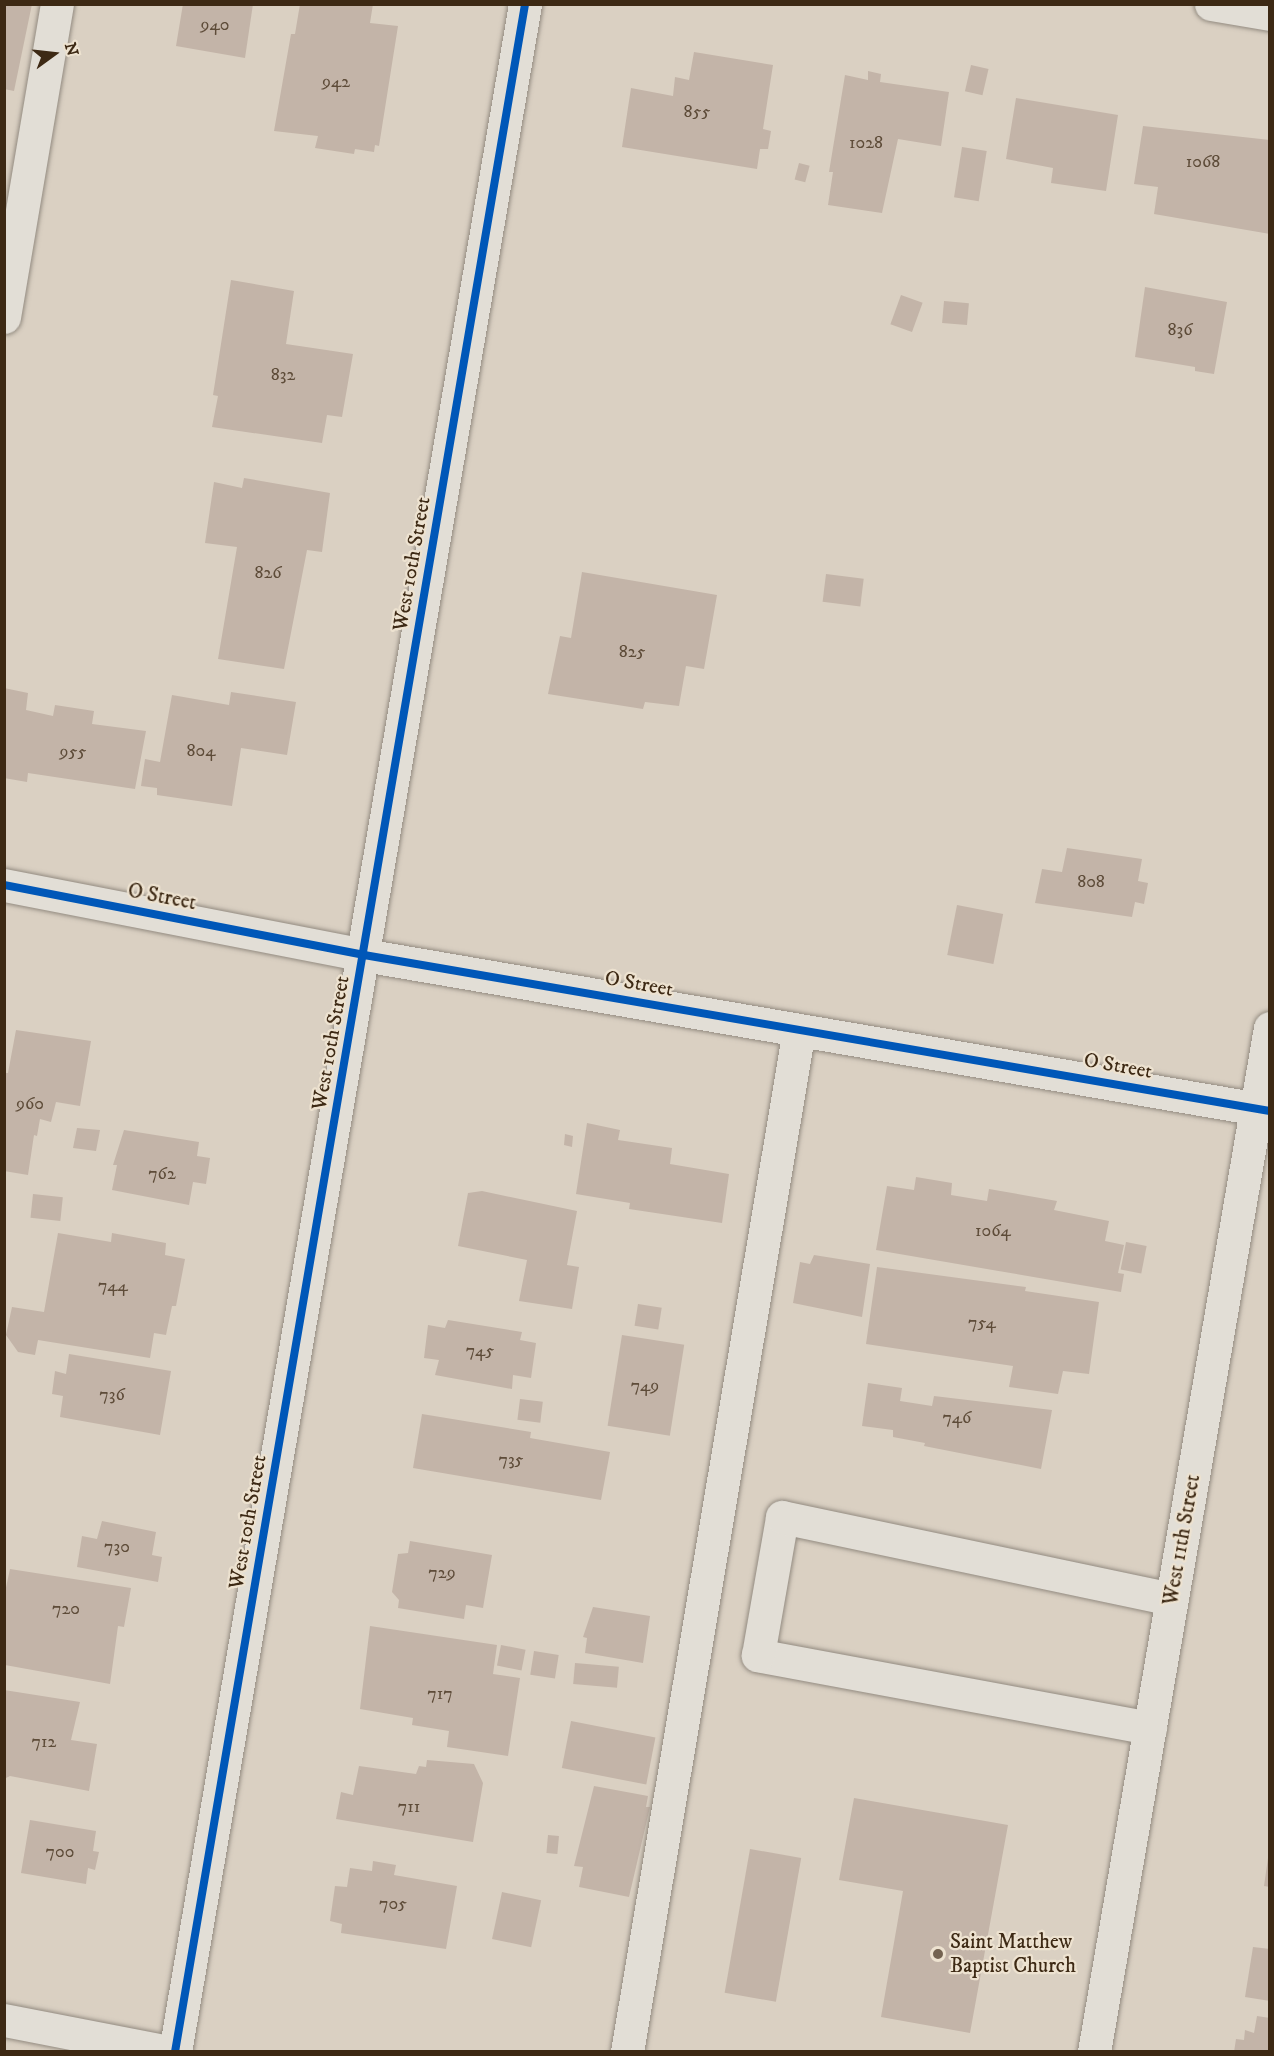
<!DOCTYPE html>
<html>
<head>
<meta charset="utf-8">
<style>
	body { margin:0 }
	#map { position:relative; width:1274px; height:2056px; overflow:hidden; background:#dad0c2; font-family:"IM FELL DW Pica",serif }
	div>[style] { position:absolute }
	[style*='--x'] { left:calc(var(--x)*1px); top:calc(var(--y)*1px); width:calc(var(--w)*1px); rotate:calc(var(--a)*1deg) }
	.building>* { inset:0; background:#c3b4a8; transform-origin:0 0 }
	.roads { filter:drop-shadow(0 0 2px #938b81) drop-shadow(0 0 2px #938b81) }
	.minor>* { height:33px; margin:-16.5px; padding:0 16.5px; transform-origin:16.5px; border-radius:16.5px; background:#e2ded6 }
	.cycleway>* { height:8px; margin:-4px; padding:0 4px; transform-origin:4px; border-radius:4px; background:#0057b8 }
	.dots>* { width:16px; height:16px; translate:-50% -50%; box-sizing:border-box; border:3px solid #ede2d0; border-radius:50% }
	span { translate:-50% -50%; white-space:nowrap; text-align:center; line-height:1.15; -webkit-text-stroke:4.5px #ede2d0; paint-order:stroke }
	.number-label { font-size:18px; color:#5e4c39 }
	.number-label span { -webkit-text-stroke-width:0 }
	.street-label { font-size:21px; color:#3d2914 }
	.poi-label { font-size:21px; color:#3d2914 }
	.left { translate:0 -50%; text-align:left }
	.frame { position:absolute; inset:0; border:6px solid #3d2914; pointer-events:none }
	.north { position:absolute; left:24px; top:24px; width:60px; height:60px; -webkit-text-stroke:4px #ede2d0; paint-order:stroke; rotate:75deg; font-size:16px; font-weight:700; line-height:24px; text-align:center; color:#3d2914 }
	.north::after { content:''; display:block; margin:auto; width:21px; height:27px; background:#3d2914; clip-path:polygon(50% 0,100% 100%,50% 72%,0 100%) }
</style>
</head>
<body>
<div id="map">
	<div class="building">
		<div style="clip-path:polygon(4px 4px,32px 4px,14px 91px,4px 89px)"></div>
		<div style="clip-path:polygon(183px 4px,253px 4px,245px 58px,176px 46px)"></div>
		<div style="clip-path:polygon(300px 4px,373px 4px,370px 23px,398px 26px,379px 146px,375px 145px,374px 152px,355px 149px,354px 154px,315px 148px,318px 136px,274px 131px,291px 34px,295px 34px)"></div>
		<div style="clip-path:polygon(694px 52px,773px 65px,763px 129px,771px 131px,768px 149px,760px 149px,757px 169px,622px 147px,631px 88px,673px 96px,675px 77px,689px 80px)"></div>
		<div style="left:971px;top:65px;width:18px;height:27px;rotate:13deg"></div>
		<div style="clip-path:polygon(868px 71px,881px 74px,880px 82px,949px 92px,941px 146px,898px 139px,882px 213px,828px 205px,833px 172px,829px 172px,845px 75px,868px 80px)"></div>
		<div style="clip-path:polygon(1016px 98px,1118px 115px,1106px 191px,1051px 183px,1053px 168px,1006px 159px)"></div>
		<div style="clip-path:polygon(1143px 126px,1270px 140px,1270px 234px,1154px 214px,1158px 187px,1134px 184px)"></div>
		<div style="left:962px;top:147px;width:25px;height:51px;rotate:9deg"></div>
		<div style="left:799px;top:163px;width:11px;height:17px;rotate:15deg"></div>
		<div style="clip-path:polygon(231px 280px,294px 291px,286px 344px,353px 354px,342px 417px,327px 415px,322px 443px,212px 427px,218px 396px,213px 395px)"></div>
		<div style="clip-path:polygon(1145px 287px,1227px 302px,1214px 374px,1195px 371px,1195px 367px,1135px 357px)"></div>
		<div style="left:901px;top:295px;width:23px;height:31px;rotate:20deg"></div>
		<div style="left:944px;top:301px;width:25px;height:22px;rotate:5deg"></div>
		<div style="clip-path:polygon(244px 478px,330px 493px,322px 552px,307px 550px,284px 669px,218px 659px,237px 547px,205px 543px,214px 482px,242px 488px)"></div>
		<div style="clip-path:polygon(582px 572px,717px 595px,704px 669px,686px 666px,679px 706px,645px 702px,643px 709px,548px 694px,560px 636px,571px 638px)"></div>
		<div style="left:826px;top:574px;width:38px;height:28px;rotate:7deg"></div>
		<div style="clip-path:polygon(4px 688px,28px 693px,26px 710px,53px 716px,55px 705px,94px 711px,92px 724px,146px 731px,135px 789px,28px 773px,27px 782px,4px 778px)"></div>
		<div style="clip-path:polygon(231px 692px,296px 702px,287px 755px,241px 748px,232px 806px,157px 795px,157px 788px,141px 786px,145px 759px,160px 762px,172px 695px,229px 705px)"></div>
		<div style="clip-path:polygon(1067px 848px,1142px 859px,1138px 881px,1148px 883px,1144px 904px,1135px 902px,1132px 917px,1035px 903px,1042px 869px,1062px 872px)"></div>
		<div style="left:957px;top:905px;width:47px;height:51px;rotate:11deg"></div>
		<div style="clip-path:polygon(16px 1030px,91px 1041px,80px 1106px,56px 1102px,51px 1122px,40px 1119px,37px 1136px,34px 1135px,28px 1175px,4px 1171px,4px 1073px,8px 1073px)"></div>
		<div style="clip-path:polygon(587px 1123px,620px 1130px,618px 1140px,672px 1148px,670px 1164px,729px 1174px,722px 1223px,629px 1209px,630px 1203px,576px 1194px)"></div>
		<div style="clip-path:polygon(77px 1128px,100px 1130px,96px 1151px,73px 1148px)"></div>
		<div style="clip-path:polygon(124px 1130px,199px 1142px,197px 1156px,210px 1158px,206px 1184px,193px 1182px,189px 1205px,112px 1190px,117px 1165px,113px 1165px)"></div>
		<div style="clip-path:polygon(565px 1134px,573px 1136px,572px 1147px,564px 1145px)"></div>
		<div style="clip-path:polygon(916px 1177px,952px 1183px,951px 1195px,987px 1201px,989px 1189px,1057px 1201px,1054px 1210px,1109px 1221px,1105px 1241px,1124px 1245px,1118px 1273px,1124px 1274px,1121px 1292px,876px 1250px,887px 1186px,914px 1190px)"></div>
		<div style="clip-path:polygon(482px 1191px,577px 1211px,567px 1265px,579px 1267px,572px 1309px,519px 1301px,527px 1260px,458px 1246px,468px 1193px)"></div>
		<div style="left:33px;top:1194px;width:30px;height:24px;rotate:6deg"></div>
		<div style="clip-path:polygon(58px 1233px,111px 1242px,112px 1233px,166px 1243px,165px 1255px,185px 1259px,176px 1306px,172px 1306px,166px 1335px,154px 1333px,150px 1358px,38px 1340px,35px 1355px,18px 1352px,6px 1335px,12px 1307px,44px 1312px)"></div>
		<div style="left:1126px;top:1242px;width:21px;height:28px;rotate:11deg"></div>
		<div style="clip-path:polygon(814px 1255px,870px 1264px,862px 1317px,793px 1303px,800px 1262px,810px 1264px)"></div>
		<div style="clip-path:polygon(877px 1267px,1026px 1287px,1025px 1291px,1099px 1302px,1089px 1374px,1063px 1371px,1058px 1394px,1009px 1387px,1013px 1366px,866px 1344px)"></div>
		<div style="left:638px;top:1304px;width:24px;height:22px;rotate:9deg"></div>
		<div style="clip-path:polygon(448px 1320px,522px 1332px,520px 1340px,536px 1343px,531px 1378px,513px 1375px,512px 1389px,435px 1375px,439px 1360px,424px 1358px,428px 1325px,445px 1328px)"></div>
		<div style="left:622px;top:1335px;width:63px;height:92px;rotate:9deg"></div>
		<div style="clip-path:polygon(69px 1354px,171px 1371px,160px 1435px,60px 1417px,63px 1396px,52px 1394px,55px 1371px,66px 1374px)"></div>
		<div style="clip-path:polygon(868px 1383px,902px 1388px,900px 1401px,932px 1406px,934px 1396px,1052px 1410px,1041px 1469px,924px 1446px,925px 1443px,893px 1437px,893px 1430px,862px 1426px)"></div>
		<div style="left:520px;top:1399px;width:23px;height:21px;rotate:7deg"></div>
		<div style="clip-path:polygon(422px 1414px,531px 1432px,530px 1438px,610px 1452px,601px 1500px,413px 1468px)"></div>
		<div style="clip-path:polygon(102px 1521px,156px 1532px,152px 1555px,162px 1557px,158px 1582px,77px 1567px,82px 1536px,97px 1539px)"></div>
		<div style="clip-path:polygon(410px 1541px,492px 1555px,483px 1608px,466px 1605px,464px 1619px,398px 1608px,399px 1600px,392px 1592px,398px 1554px,408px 1553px)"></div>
		<div style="clip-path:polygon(10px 1569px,131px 1588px,124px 1627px,118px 1626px,110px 1684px,5px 1665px,5px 1592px)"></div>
		<div style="clip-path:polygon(593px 1607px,650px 1616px,643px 1663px,585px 1653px,587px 1638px,583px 1637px)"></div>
		<div style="clip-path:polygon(370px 1626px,497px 1645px,493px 1674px,520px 1678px,508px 1756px,447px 1747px,449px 1731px,412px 1725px,413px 1718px,360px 1709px)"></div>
		<div style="left:501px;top:1645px;width:25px;height:21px;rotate:11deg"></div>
		<div style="left:534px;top:1651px;width:25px;height:24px;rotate:9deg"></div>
		<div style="left:575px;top:1663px;width:44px;height:21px;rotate:5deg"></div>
		<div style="clip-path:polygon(4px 1690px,80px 1702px,71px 1740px,97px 1744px,89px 1791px,10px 1776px,4px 1779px)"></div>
		<div style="left:571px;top:1721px;width:86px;height:48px;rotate:11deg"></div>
		<div style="clip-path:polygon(427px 1760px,474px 1764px,483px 1783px,473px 1842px,336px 1819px,341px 1792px,353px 1795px,359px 1766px,416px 1774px,419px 1766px,426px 1767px)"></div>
		<div style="clip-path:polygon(594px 1786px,648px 1796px,646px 1807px,650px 1807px,629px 1897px,579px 1887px,583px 1867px,574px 1866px)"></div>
		<div style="clip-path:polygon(854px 1798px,1008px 1825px,970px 2033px,881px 2017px,903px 1891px,839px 1880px)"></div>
		<div style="clip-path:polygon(30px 1820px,96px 1831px,93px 1851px,99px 1852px,95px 1870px,88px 1868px,86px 1884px,21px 1873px)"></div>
		<div style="left:548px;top:1835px;width:11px;height:18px;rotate:5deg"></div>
		<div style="left:750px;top:1849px;width:52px;height:146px;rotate:10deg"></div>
		<div style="clip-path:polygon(1268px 1858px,1270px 1859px,1270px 1887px,1264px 1886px)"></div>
		<div style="clip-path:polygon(373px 1861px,396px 1865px,394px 1875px,457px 1886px,446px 1949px,341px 1933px,342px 1924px,330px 1921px,335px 1886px,347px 1887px,350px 1868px,372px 1871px)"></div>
		<div style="left:502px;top:1892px;width:40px;height:48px;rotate:12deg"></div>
		<div style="clip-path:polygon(1253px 1947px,1270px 1949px,1270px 2001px,1245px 1997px)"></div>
		<div style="clip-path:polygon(1257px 2016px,1270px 2018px,1270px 2052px,1234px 2052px,1236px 2039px,1244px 2040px,1245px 2030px,1254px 2033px)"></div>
	</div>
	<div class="roads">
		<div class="minor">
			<div style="--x:1211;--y:4;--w:60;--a:9.6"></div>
			<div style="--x:4;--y:317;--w:317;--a:-80.4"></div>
			<div style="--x:4;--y:885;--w:367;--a:11"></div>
			<div style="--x:364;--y:955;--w:919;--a:9.77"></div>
			<div style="--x:1150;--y:1728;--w:399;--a:-169.5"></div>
			<div style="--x:758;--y:1655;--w:140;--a:-80.1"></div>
			<div style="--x:782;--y:1517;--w:398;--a:11.9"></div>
			<div style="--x:4;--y:2020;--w:167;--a:11"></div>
			<div style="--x:175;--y:2052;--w:2078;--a:-80.3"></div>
			<div style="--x:627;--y:2052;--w:1036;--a:-80.45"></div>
			<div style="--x:1094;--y:2052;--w:1039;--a:-80.25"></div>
		</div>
	</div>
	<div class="cycleway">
		<div style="--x:4;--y:885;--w:367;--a:11"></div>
		<div style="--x:364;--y:955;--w:919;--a:9.77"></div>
		<div style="--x:175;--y:2052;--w:2078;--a:-80.3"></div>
	</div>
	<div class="dots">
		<div style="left:938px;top:1954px;background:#746351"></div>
	</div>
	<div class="number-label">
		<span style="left:215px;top:25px">940</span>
		<span style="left:336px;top:82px">942</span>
		<span style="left:697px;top:112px">855</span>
		<span style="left:866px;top:143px">1028</span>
		<span style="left:1203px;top:162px">1068</span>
		<span style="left:1180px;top:330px">836</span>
		<span style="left:283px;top:375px">832</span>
		<span style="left:268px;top:573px">826</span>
		<span style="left:632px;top:652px">825</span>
		<span style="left:201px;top:751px">804</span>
		<span style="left:73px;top:752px">955</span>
		<span style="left:1091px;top:882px">808</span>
		<span style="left:30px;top:1104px">960</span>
		<span style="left:162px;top:1174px">762</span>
		<span style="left:993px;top:1231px">1064</span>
		<span style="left:113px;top:1286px">744</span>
		<span style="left:982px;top:1323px">754</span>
		<span style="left:480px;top:1351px">745</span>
		<span style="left:645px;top:1386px">749</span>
		<span style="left:112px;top:1395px">736</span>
		<span style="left:957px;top:1418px">746</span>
		<span style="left:511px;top:1460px">735</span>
		<span style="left:117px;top:1547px">730</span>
		<span style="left:442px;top:1573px">729</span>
		<span style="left:66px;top:1609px">720</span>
		<span style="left:440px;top:1694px">717</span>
		<span style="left:44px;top:1742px">712</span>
		<span style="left:409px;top:1807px">711</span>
		<span style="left:60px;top:1852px">700</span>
		<span style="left:393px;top:1904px">705</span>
	</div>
	<div class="street-label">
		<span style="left:412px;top:564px;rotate:-80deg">West 10th Street</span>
		<span style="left:162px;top:897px;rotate:11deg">O Street</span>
		<span style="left:639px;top:984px;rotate:10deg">O Street</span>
		<span style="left:331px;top:1043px;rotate:-80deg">West 10th Street</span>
		<span style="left:1118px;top:1066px;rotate:10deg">O Street</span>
		<span style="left:248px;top:1522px;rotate:-80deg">West 10th Street</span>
		<span style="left:1182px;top:1540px;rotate:-80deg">West 11th Street</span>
	</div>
	<div class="poi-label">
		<span class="left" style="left:950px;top:1954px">Saint Matthew<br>Baptist Church</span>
	</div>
	<div class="frame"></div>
	<div class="north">N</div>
</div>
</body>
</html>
